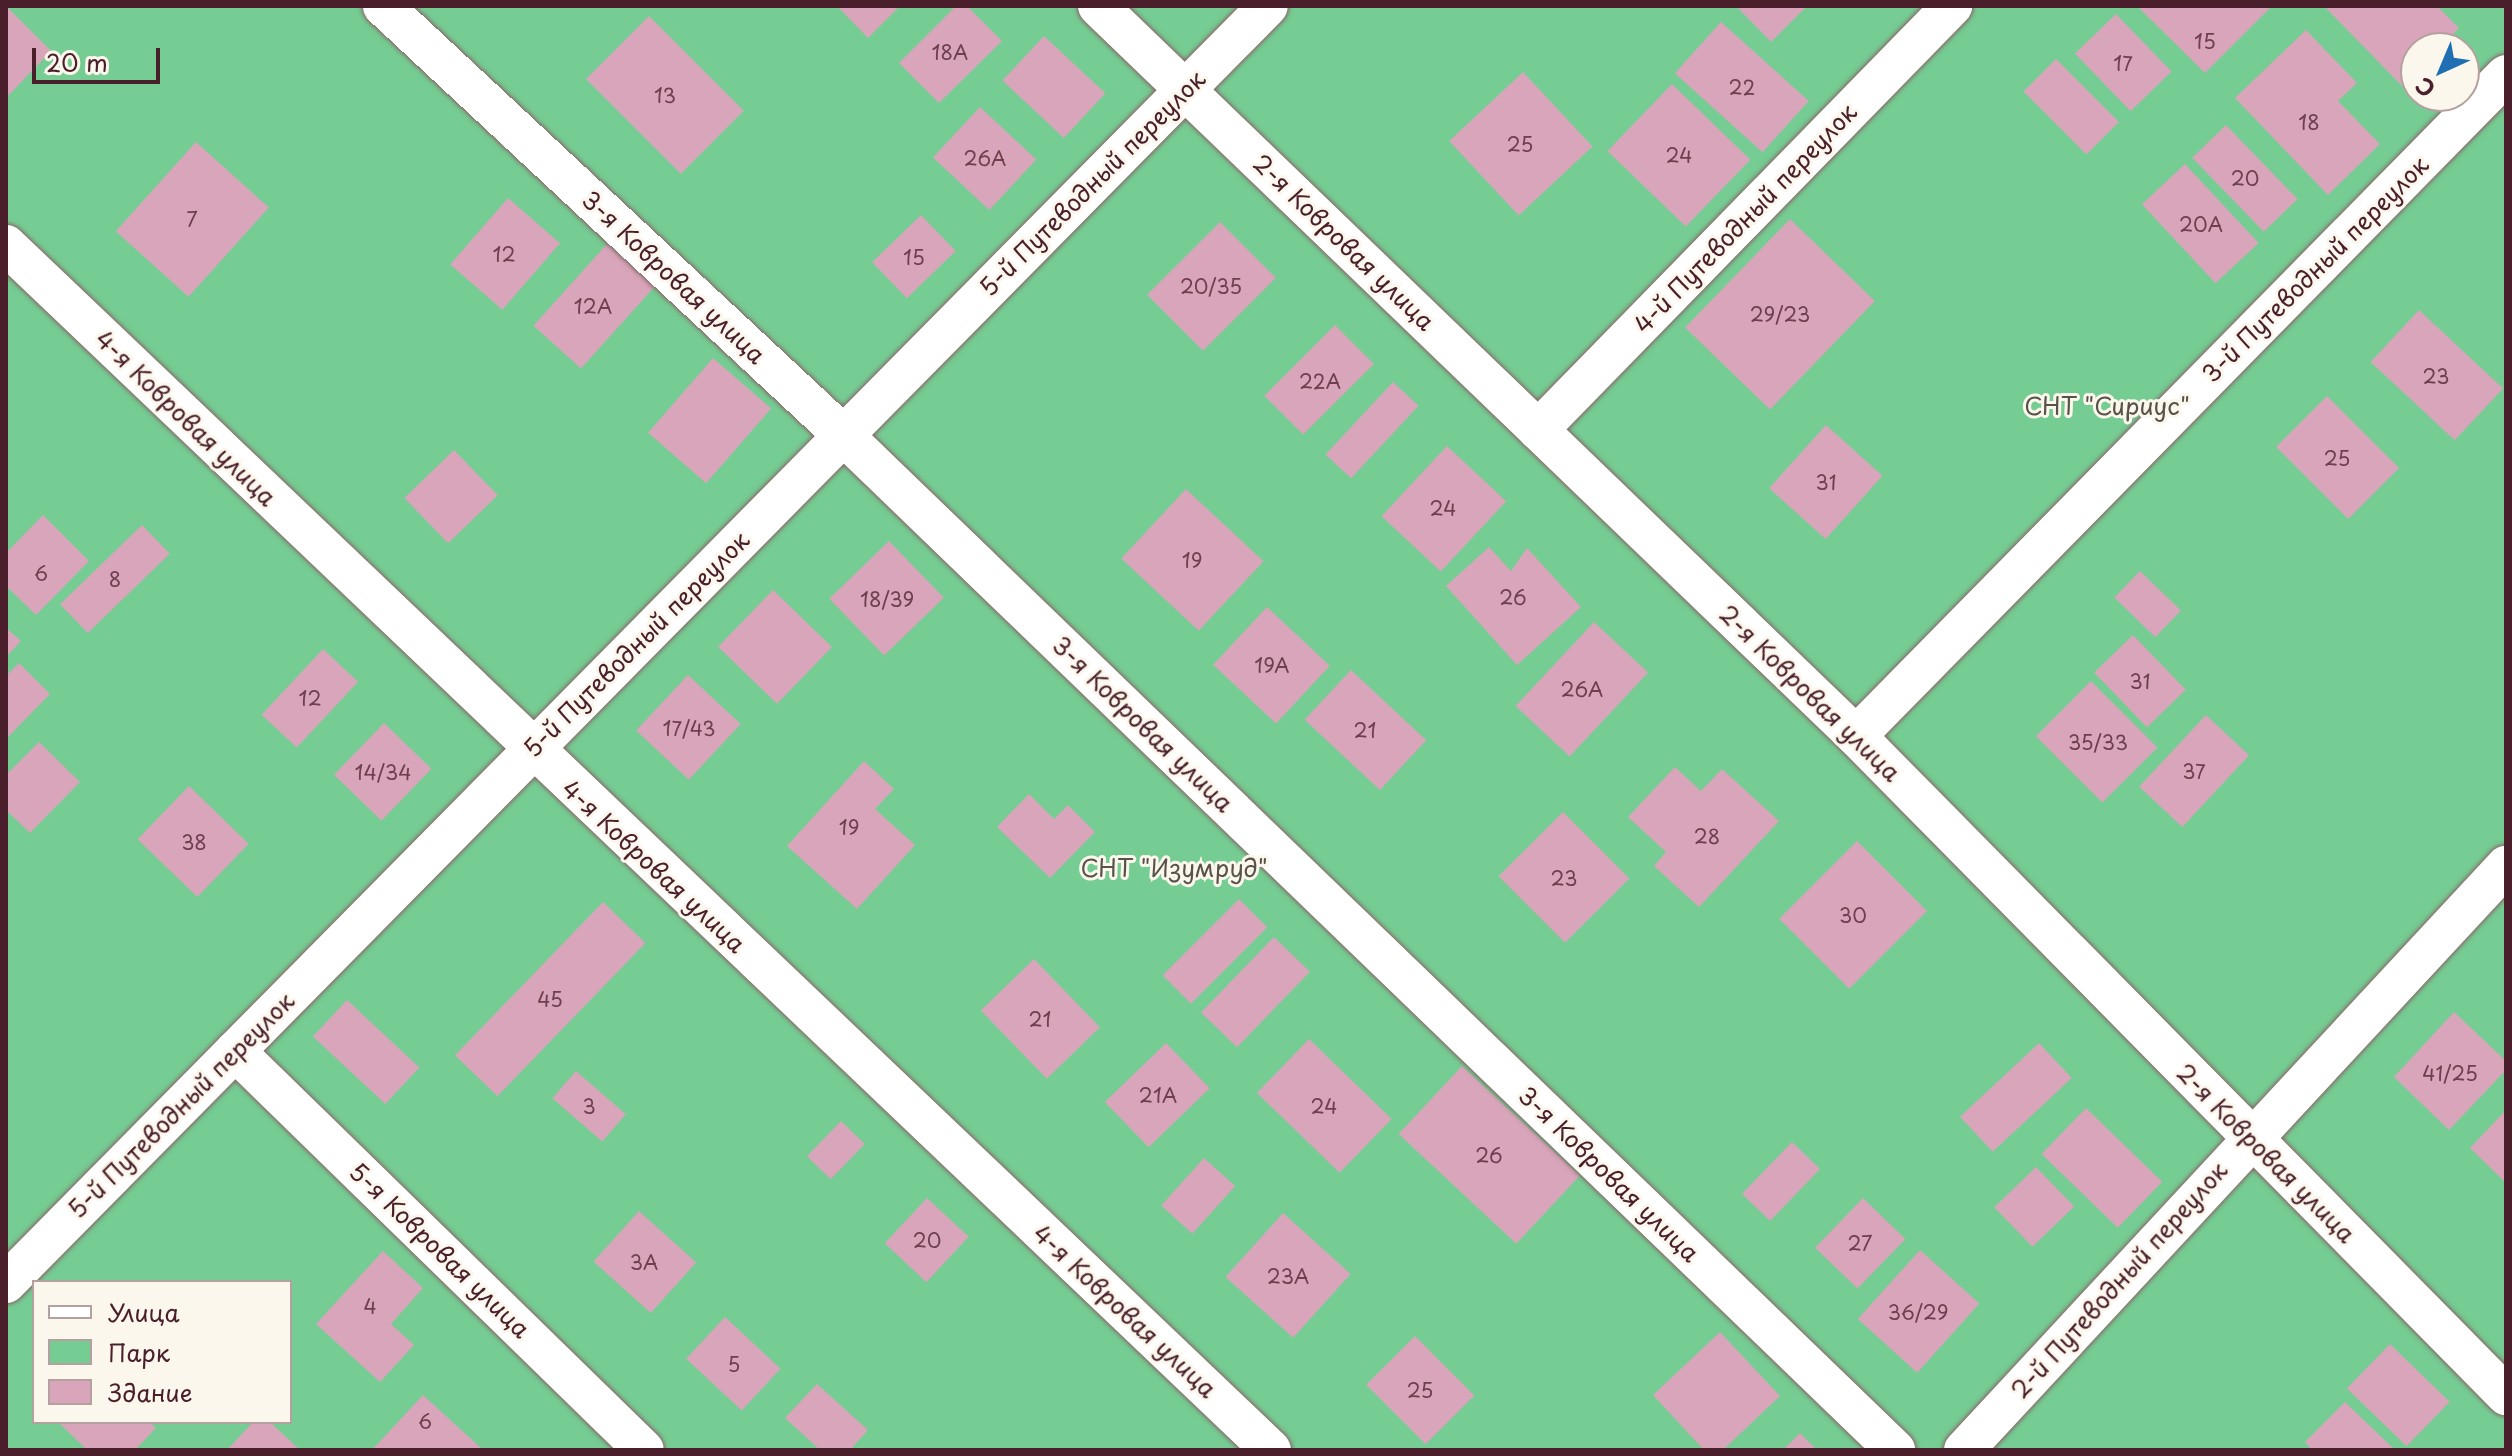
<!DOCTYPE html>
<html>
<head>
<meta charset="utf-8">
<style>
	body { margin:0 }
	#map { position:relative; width:2512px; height:1456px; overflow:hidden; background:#f7ead6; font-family:"Playpen Sans",sans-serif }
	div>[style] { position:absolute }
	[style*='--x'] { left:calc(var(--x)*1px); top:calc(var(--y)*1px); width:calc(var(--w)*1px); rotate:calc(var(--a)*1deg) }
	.green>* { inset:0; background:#75cd93 }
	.building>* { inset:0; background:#d8a5ba; transform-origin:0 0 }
	.roads { filter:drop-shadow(0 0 2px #876667) drop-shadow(0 0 2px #876667) }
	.street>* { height:40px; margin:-20px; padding:0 20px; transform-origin:20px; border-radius:20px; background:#fff }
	span { translate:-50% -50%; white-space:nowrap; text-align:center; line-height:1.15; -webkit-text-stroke:6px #fbf7ec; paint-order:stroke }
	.number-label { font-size:20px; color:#6e404f }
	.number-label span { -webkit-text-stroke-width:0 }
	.street-label { font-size:24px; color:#4a1f2b }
	.park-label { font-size:24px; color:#57534a }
	.frame { position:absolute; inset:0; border:8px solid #4a1f2b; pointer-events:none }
	.legend { position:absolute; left:32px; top:1280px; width:260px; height:144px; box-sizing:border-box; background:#fbf7ec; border:2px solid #b4a19f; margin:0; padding:10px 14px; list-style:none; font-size:24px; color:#4a1f2b }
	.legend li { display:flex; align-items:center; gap:16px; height:40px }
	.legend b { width:40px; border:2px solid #b4a19f }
	.north { position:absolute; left:2400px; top:32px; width:80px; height:80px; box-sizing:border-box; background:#fbf7ec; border:2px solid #b4a19f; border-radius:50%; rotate:224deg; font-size:22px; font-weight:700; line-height:32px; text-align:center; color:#4a1f2b }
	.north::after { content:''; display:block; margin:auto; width:28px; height:36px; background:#1f6fb2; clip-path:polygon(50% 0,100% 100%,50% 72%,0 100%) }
	.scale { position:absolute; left:32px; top:48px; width:128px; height:36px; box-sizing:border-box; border:4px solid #4a1f2b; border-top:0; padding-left:10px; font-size:24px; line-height:28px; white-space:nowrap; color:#4a1f2b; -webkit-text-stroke:6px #fbf7ec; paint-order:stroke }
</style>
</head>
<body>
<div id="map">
	<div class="green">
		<div style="clip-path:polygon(evenodd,6px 6px,2506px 6px,2506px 1450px,6px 1450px,6px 6px,2416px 48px,2464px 48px,2464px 96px,2416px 96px,2416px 48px,6px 6px,34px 1282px,290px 1282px,290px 1422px,34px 1422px,34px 1282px)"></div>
	</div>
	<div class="building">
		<div style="clip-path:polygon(6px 6px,51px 51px,6px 98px)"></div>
		<div style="clip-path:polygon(837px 6px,900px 6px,868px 38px)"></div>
		<div style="clip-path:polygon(956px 6px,967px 6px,1002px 41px,939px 103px,899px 63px)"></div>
		<div style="clip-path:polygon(1736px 6px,1807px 6px,1771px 42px)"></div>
		<div style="clip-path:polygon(2137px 6px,2268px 6px,2270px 8px,2205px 73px)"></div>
		<div style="clip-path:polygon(2324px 6px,2437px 6px,2459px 28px,2440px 48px,2416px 48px,2416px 72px,2402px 86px)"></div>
		<div style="left:2116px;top:14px;width:80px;height:57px;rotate:46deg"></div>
		<div style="left:649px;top:16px;width:134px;height:89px;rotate:45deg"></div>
		<div style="left:1721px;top:22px;width:118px;height:69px;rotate:42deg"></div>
		<div style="clip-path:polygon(2306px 30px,2357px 83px,2338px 101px,2380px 144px,2328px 195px,2235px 98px)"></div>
		<div style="left:1044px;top:36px;width:84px;height:61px;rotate:43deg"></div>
		<div style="left:2056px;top:59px;width:89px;height:46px;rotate:45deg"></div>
		<div style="left:1523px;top:72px;width:102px;height:101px;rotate:47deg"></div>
		<div style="left:1672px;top:84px;width:109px;height:93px;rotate:44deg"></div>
		<div style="left:980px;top:107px;width:77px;height:69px;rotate:43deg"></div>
		<div style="left:2226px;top:125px;width:103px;height:47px;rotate:46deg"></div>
		<div style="left:196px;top:142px;width:98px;height:120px;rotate:42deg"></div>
		<div style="left:2185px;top:164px;width:108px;height:59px;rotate:47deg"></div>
		<div style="left:508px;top:198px;width:69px;height:88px;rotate:41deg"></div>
		<div style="left:921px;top:215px;width:50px;height:68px;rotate:46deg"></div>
		<div style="left:1790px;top:219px;width:118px;height:151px;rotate:44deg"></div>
		<div style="left:1220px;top:222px;width:79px;height:103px;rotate:45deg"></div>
		<div style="left:607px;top:244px;width:64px;height:110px;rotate:42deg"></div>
		<div style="left:2419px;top:310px;width:115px;height:71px;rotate:43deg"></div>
		<div style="left:1335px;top:325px;width:55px;height:100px;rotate:45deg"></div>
		<div style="left:713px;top:358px;width:77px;height:99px;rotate:41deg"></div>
		<div style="left:1393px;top:382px;width:35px;height:99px;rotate:43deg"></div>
		<div style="left:2327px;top:396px;width:102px;height:72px;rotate:45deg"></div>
		<div style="left:1826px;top:425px;width:76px;height:85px;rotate:42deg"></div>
		<div style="left:1447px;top:446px;width:81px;height:96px;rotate:43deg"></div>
		<div style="left:454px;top:450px;width:63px;height:69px;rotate:46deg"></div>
		<div style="left:1186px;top:489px;width:106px;height:95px;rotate:43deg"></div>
		<div style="clip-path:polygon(43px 515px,89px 561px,36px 615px,6px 586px,6px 553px)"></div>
		<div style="left:142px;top:525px;width:40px;height:114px;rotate:46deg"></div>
		<div style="left:889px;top:541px;width:79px;height:83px;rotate:46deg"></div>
		<div style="clip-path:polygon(1489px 547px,1511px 571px,1527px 548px,1581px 607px,1517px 665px,1446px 586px)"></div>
		<div style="left:2140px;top:571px;width:57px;height:37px;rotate:44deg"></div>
		<div style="left:773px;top:590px;width:82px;height:79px;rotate:44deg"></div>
		<div style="left:1267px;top:607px;width:86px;height:79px;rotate:43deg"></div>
		<div style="left:1594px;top:622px;width:74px;height:115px;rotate:43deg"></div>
		<div style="clip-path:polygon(6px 628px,21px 641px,6px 657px)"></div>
		<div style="left:2133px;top:635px;width:76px;height:54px;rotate:46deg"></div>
		<div style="left:323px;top:649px;width:48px;height:90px;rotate:43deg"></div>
		<div style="clip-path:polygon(19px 663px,50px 694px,6px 739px,6px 676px)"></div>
		<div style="left:1351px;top:670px;width:103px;height:68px;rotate:43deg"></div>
		<div style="left:688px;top:675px;width:72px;height:76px;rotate:43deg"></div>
		<div style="left:2091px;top:681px;width:94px;height:78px;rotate:45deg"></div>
		<div style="left:2206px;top:715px;width:59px;height:98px;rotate:43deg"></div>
		<div style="left:384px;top:723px;width:66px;height:72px;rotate:44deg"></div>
		<div style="clip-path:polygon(39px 742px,80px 782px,30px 833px,6px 810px,6px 775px)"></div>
		<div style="clip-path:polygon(864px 761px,894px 789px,875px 809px,915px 845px,857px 909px,787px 846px)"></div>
		<div style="clip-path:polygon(1675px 767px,1701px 791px,1722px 769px,1779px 821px,1699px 907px,1654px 866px,1666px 852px,1628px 817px)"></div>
		<div style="left:189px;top:786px;width:83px;height:74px;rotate:44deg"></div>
		<div style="clip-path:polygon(1029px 794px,1054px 819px,1068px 805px,1095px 832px,1050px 878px,997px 827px)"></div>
		<div style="left:1563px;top:812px;width:94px;height:91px;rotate:45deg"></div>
		<div style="left:1857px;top:841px;width:99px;height:110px;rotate:45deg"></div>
		<div style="left:1239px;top:899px;width:40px;height:108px;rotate:45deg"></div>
		<div style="left:603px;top:902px;width:59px;height:213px;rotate:44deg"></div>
		<div style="left:1274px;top:937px;width:50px;height:105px;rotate:44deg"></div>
		<div style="left:1034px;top:959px;width:95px;height:74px;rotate:46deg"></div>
		<div style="left:347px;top:1000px;width:99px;height:50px;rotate:43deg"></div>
		<div style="clip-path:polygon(2454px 1012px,2506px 1061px,2506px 1070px,2449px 1130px,2394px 1077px)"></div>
		<div style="left:1309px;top:1039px;width:115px;height:75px;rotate:44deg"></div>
		<div style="left:1166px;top:1043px;width:63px;height:85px;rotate:46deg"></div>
		<div style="left:2039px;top:1043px;width:48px;height:108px;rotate:47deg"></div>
		<div style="left:1462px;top:1066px;width:161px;height:93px;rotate:43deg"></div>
		<div style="left:576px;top:1071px;width:66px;height:36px;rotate:41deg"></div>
		<div style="left:2086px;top:1108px;width:106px;height:64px;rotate:44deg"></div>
		<div style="clip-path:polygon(2506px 1110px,2506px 1183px,2470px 1148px)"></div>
		<div style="left:841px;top:1121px;width:33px;height:49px;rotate:44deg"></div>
		<div style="left:1792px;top:1142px;width:39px;height:72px;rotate:44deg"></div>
		<div style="left:1204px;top:1158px;width:42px;height:64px;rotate:42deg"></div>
		<div style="left:2036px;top:1167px;width:55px;height:58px;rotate:46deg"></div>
		<div style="left:927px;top:1198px;width:57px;height:62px;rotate:43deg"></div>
		<div style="left:1863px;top:1198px;width:59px;height:69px;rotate:44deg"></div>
		<div style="left:639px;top:1211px;width:77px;height:68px;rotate:42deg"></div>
		<div style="left:1283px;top:1213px;width:91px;height:86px;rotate:42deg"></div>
		<div style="left:1920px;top:1250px;width:80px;height:93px;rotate:42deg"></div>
		<div style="clip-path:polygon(383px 1251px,423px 1288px,391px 1324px,414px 1345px,380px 1382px,316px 1324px)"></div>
		<div style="left:725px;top:1317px;width:76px;height:57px;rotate:43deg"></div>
		<div style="clip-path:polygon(1720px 1332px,1780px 1396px,1723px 1450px,1704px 1450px,1653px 1395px)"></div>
		<div style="left:1415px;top:1336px;width:84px;height:69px;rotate:45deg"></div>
		<div style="left:2390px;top:1344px;width:83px;height:62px;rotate:44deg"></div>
		<div style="clip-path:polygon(817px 1384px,868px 1430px,850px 1450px,820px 1450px,785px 1418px)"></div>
		<div style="clip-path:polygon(423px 1395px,481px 1448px,479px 1450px,372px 1450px)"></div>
		<div style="clip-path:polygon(2345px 1402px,2395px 1450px,2312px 1450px,2305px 1442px)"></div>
		<div style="clip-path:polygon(58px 1422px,149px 1422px,156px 1428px,135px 1450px,87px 1450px)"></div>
		<div style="clip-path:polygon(253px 1422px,270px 1422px,300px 1450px,227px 1450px)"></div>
		<div style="clip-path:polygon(1800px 1433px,1817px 1450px,1783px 1450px)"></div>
	</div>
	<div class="roads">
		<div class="street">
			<div style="--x:383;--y:6;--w:629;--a:43"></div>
			<div style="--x:843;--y:435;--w:1462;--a:43.97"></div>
			<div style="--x:1098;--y:6;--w:1052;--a:43.92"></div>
			<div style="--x:1856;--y:736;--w:926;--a:45.39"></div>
			<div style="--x:6;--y:245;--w:1747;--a:43.61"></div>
			<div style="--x:1538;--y:430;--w:593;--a:-45.68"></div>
			<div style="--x:1856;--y:736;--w:927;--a:-45.48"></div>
			<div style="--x:235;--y:1051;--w:571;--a:44.29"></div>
			<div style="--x:6;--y:1283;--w:1795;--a:-45.34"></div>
			<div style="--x:1964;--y:1450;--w:797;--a:-47.14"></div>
		</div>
	</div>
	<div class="number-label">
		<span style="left:2205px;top:41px">15</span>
		<span style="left:950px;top:52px">18А</span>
		<span style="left:2123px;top:63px">17</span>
		<span style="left:1742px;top:87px">22</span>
		<span style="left:665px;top:95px">13</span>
		<span style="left:2309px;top:122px">18</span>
		<span style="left:1520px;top:144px">25</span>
		<span style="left:1679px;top:155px">24</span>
		<span style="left:985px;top:158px">26А</span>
		<span style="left:2245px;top:178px">20</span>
		<span style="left:192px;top:219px">7</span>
		<span style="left:2201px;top:224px">20А</span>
		<span style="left:504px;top:254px">12</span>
		<span style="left:914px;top:257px">15</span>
		<span style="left:1211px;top:286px">20/35</span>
		<span style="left:593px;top:306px">12А</span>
		<span style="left:1780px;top:314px">29/23</span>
		<span style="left:2436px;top:376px">23</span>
		<span style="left:1320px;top:381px">22А</span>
		<span style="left:2337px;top:458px">25</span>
		<span style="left:1826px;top:482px">31</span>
		<span style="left:1443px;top:508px">24</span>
		<span style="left:1192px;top:560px">19</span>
		<span style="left:41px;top:573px">6</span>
		<span style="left:115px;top:579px">8</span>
		<span style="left:1513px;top:597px">26</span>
		<span style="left:887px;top:599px">18/39</span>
		<span style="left:1272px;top:665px">19А</span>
		<span style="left:2140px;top:681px">31</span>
		<span style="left:1582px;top:689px">26А</span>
		<span style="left:310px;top:698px">12</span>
		<span style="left:689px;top:728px">17/43</span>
		<span style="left:1365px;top:730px">21</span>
		<span style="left:2098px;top:742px">35/33</span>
		<span style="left:2194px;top:771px">37</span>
		<span style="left:383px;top:772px">14/34</span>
		<span style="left:849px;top:827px">19</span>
		<span style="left:1707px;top:836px">28</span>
		<span style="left:194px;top:842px">38</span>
		<span style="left:1564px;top:878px">23</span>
		<span style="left:1853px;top:915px">30</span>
		<span style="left:550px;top:999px">45</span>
		<span style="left:1040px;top:1019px">21</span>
		<span style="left:2450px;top:1073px">41/25</span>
		<span style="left:1158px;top:1095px">21А</span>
		<span style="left:589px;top:1106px">3</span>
		<span style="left:1324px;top:1106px">24</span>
		<span style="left:1489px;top:1155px">26</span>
		<span style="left:927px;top:1240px">20</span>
		<span style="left:1860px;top:1243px">27</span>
		<span style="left:644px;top:1262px">3А</span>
		<span style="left:1288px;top:1276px">23А</span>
		<span style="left:370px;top:1306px">4</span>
		<span style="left:1918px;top:1312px">36/29</span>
		<span style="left:734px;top:1364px">5</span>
		<span style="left:1420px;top:1390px">25</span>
		<span style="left:425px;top:1421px">6</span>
	</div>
	<div class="street-label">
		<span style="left:1092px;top:183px;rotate:-45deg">5-й Путеводный переулок</span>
		<span style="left:1745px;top:218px;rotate:-46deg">4-й Путеводный переулок</span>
		<span style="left:1344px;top:242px;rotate:44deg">2-я Ковровая улица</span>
		<span style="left:2315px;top:269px;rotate:-45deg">3-й Путеводный переулок</span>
		<span style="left:674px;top:277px;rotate:43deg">3-я Ковровая улица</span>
		<span style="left:186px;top:418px;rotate:44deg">4-я Ковровая улица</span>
		<span style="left:636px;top:644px;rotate:-45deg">5-й Путеводный переулок</span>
		<span style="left:1810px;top:693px;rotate:44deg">2-я Ковровая улица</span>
		<span style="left:1143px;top:724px;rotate:44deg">3-я Ковровая улица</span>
		<span style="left:654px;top:866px;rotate:43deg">4-я Ковровая улица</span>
		<span style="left:181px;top:1105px;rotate:-45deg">5-й Путеводный переулок</span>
		<span style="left:2266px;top:1153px;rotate:45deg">2-я Ковровая улица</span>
		<span style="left:1609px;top:1174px;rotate:44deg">3-я Ковровая улица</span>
		<span style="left:440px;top:1250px;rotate:44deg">5-я Ковровая улица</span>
		<span style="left:2119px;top:1280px;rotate:-48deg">2-й Путеводный переулок</span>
		<span style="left:1125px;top:1311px;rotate:43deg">4-я Ковровая улица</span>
	</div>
	<div class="park-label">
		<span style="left:2107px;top:406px">СНТ "Сириус"</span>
		<span style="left:1174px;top:868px">СНТ "Изумруд"</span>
	</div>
	<div class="frame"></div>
	<ul class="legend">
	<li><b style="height:10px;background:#fff"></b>Улица</li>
	<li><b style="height:22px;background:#75cd93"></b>Парк</li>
	<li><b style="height:22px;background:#d8a5ba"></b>Здание</li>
	</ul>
	<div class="north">С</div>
	<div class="scale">20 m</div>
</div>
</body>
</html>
